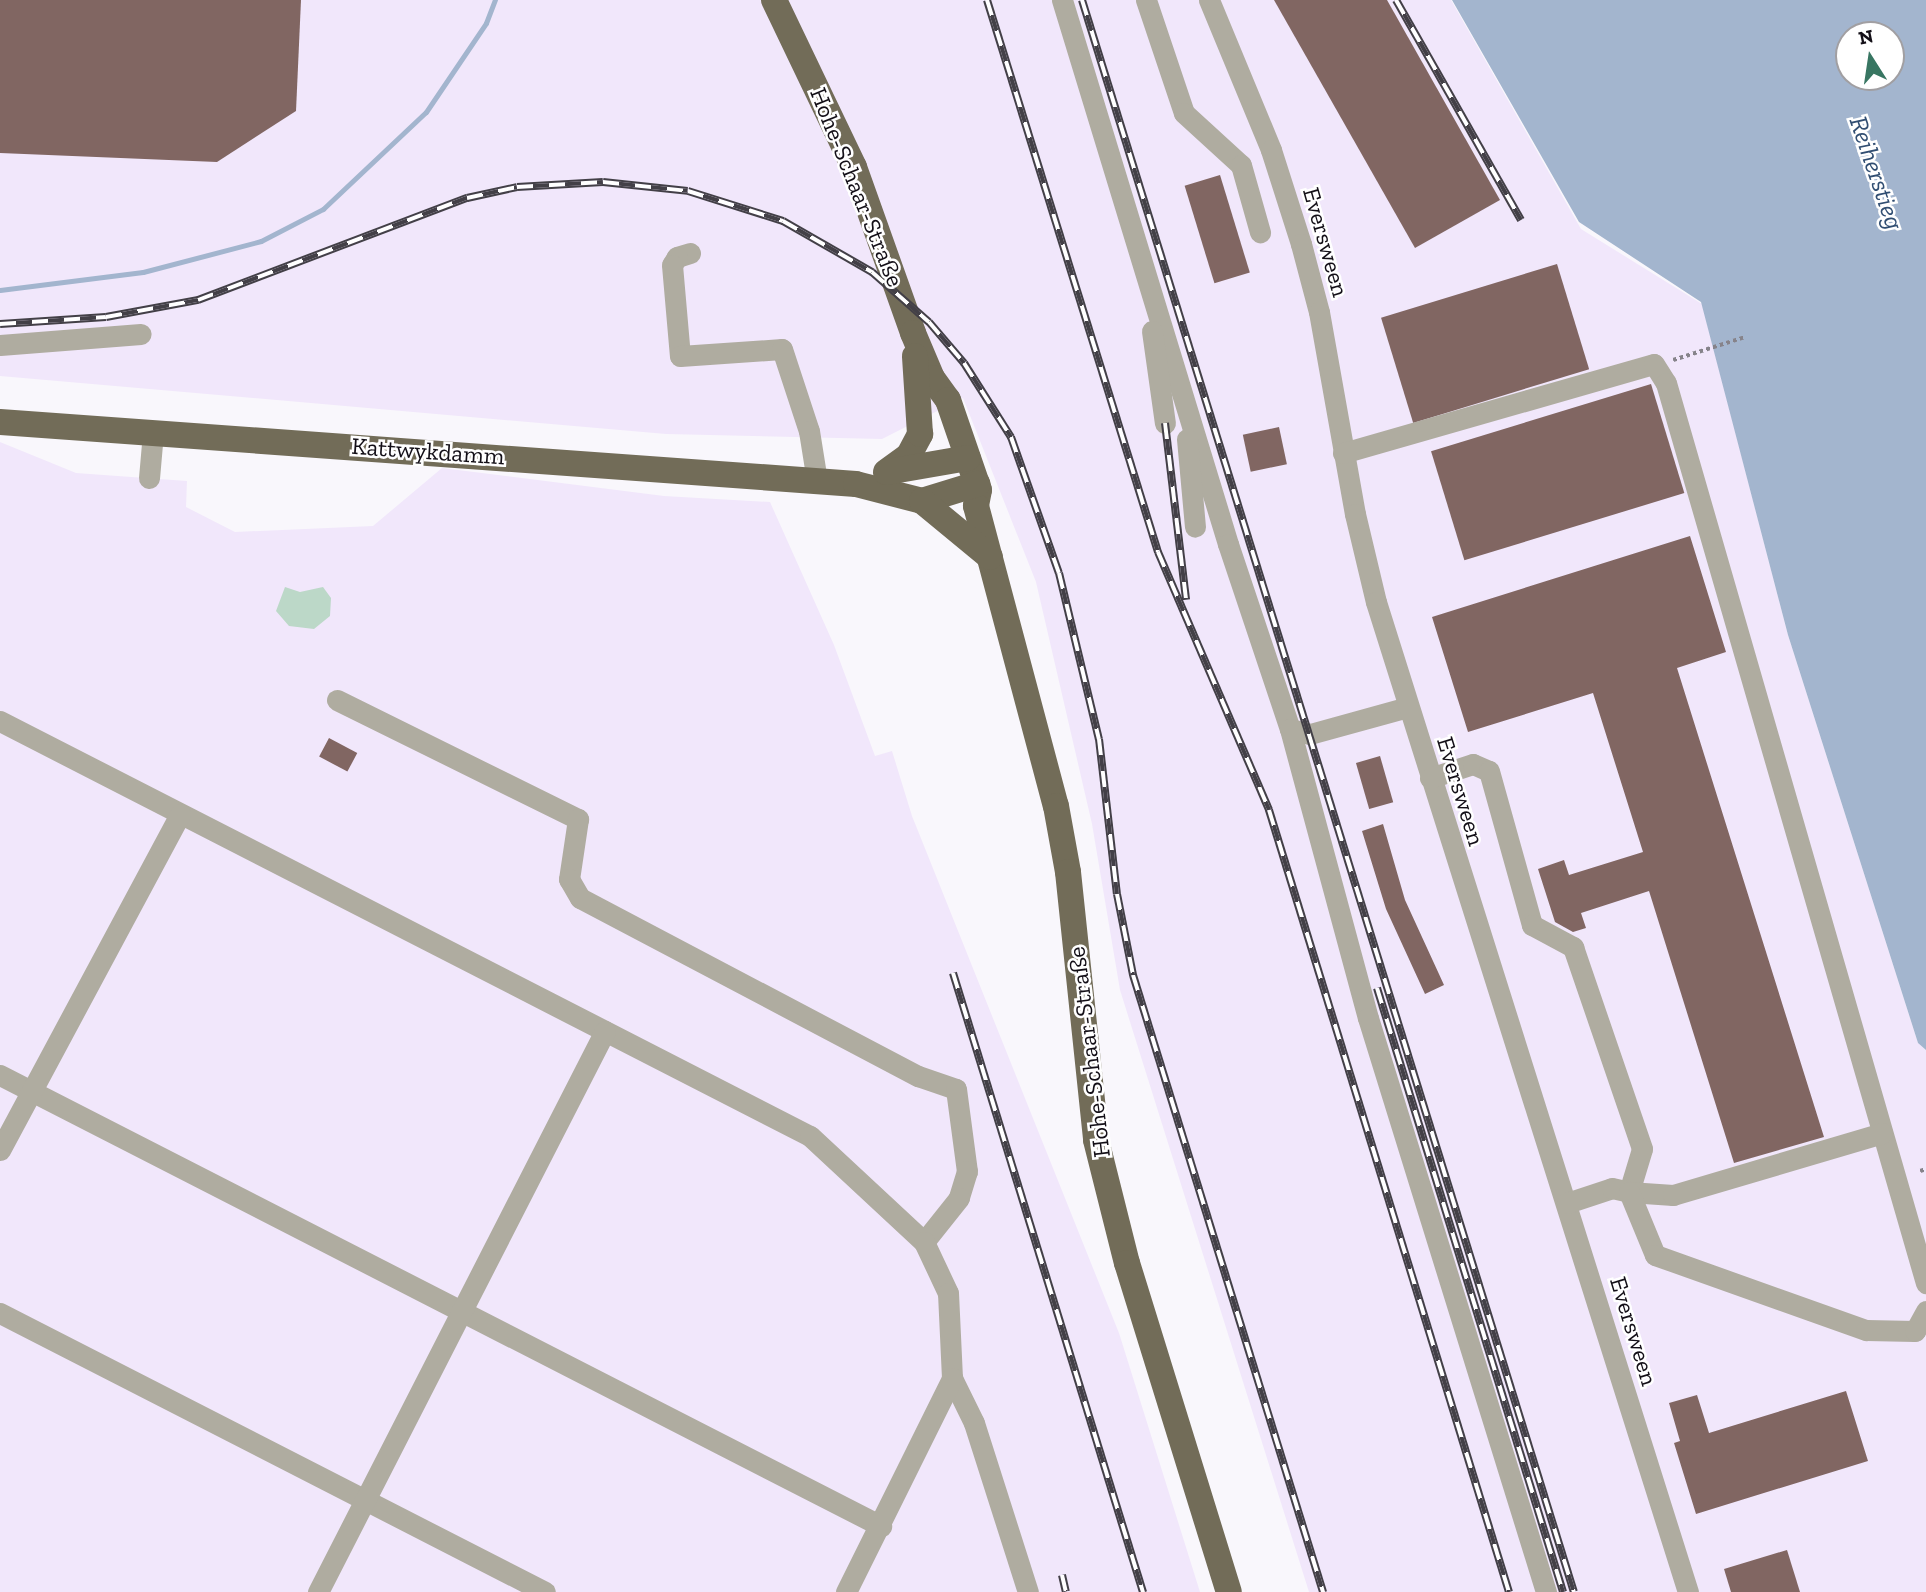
<!DOCTYPE html>
<html>
<head>
<meta charset="utf-8">
<style>
	body { margin:0 }
	#map { position:relative; width:1926px; height:1592px; overflow:hidden; background:#f9f7fc; font-family:"Zilla Slab",serif }
	div>[style] { position:absolute }
	[style*='--x'] { left:calc(var(--x)*1px); top:calc(var(--y)*1px); width:calc(var(--w)*1px); rotate:calc(var(--a)*1deg) }
	.built>* { inset:0; background:#f1e7fb }
	.green>* { inset:0; background:#bcd8c8 }
	.water>* { inset:0; background:#a3b5ce }
	.stream>* { height:5px; margin:-2.5px; padding:0 2.5px; transform-origin:2.5px; border-radius:2.5px; background:#a3b5ce }
	.building>* { inset:0; background:#816662; transform-origin:0 0 }
	.path>* { height:3.5px; margin-top:-1.75px; transform-origin:0; background:repeating-linear-gradient(90deg,#86838a 0 3.5px,transparent 0 7px) }
	.minor>* { height:21px; margin:-10.5px; padding:0 10.5px; transform-origin:10.5px; border-radius:10.5px; background:#afaca0 }
	.major>* { height:26px; margin:-13px; padding:0 13px; transform-origin:13px; border-radius:13px; background:#726c58 }
	.rail>* { height:8px; margin-top:-4px; transform-origin:0; background:repeating-linear-gradient(90deg,#fff 0 16px,#434047 0 32px); box-sizing:border-box; border-block:2px solid #434047 }
	span { translate:-50% -50%; white-space:nowrap; text-align:center; line-height:1.15; -webkit-text-stroke:5px #fff; paint-order:stroke }
	.street-label { font-size:24px; color:#130f17 }
	.water-label { font-size:26px; color:#314e72; font-style:italic }
	.north { position:absolute; left:1835px; top:21px; width:70px; height:70px; box-sizing:border-box; background:#fff; border:2px solid #a19fa2; border-radius:50%; rotate:348deg; font-size:19px; font-weight:700; line-height:28px; text-align:center; color:#130f17 }
	.north::after { content:''; display:block; margin:auto; width:24px; height:32px; background:#387662; clip-path:polygon(50% 0,100% 100%,50% 72%,0 100%) }
</style>
</head>
<body>
<div id="map">
	<div class="built">
		<div style="clip-path:polygon(0 0,1451px 0,1581px 229px,1702px 304px,1788px 635px,1918px 1043px,1926px 1050px,1926px 1592px,1309px 1592px,1120px 990px,1092px 824px,1036px 582px,963px 398px,882px 439px,666px 434px,0 376px)"></div>
		<div style="clip-path:polygon(0 442px,76px 473px,187px 481px,186px 507px,235px 532px,373px 526px,442px 468px,664px 496px,770px 502px,834px 645px,875px 756px,892px 751px,912px 816px,1119px 1333px,1200px 1592px,0 1592px)"></div>
	</div>
	<div class="green">
		<div style="clip-path:polygon(285px 587px,300px 592px,323px 587px,331px 598px,330px 616px,314px 629px,289px 626px,276px 611px)"></div>
	</div>
	<div class="water">
		<div style="clip-path:polygon(evenodd,1452px 0,1926px 0,1926px 1050px,1918px 1043px,1788px 635px,1701px 302px,1579px 222px,1452px 0,1891px 35px,1891px 77px,1849px 77px,1849px 35px,1891px 35px)"></div>
	</div>
	<div class="stream">
		<div style="--x:0;--y:290;--w:144;--a:-7.2"></div>
		<div style="--x:143;--y:272;--w:122;--a:-14.7"></div>
		<div style="--x:261;--y:241;--w:70;--a:-27.3"></div>
		<div style="--x:323;--y:209;--w:141;--a:-43.3"></div>
		<div style="--x:426;--y:112;--w:107;--a:-56"></div>
		<div style="--x:486;--y:23;--w:25;--a:-69"></div>
	</div>
	<div class="building">
		<div style="clip-path:polygon(0 0,301px 0,296px 111px,217px 162px,0 153px)"></div>
		<div style="clip-path:polygon(1274px 0,1387px 0,1500px 200px,1415px 248px)"></div>
		<div style="left:1220px;top:175px;width:102px;height:37px;rotate:73deg"></div>
		<div style="left:1557px;top:264px;width:110px;height:184px;rotate:73deg"></div>
		<div style="left:1651px;top:384px;width:114px;height:230px;rotate:73deg"></div>
		<div style="left:1279px;top:427px;width:38px;height:37px;rotate:78deg"></div>
		<div style="clip-path:polygon(1690px 536px,1726px 652px,1677px 668px,1824px 1137px,1734px 1163px,1649px 891px,1581px 913px,1586px 928px,1573px 932px,1555px 922px,1538px 869px,1564px 860px,1569px 875px,1643px 852px,1593px 693px,1468px 732px,1432px 617px)"></div>
		<div style="left:329px;top:738px;width:32px;height:21px;rotate:28deg"></div>
		<div style="left:1380px;top:756px;width:48px;height:25px;rotate:74deg"></div>
		<div style="clip-path:polygon(1383px 824px,1405px 900px,1444px 985px,1425px 994px,1386px 909px,1362px 831px)"></div>
		<div style="clip-path:polygon(1846px 1391px,1868px 1461px,1696px 1514px,1674px 1443px,1680px 1441px,1669px 1403px,1697px 1395px,1709px 1433px)"></div>
		<div style="clip-path:polygon(1787px 1550px,1800px 1592px,1731px 1592px,1724px 1569px)"></div>
	</div>
	<div class="path">
		<div style="--x:1673;--y:360;--w:76;--a:-17.7"></div>
		<div style="--x:1920;--y:1171;--w:6;--a:-18"></div>
	</div>
	<div class="minor">
		<div style="--x:1062;--y:0;--w:569;--a:73.03"></div>
		<div style="--x:1228;--y:544;--w:195;--a:71.5"></div>
		<div style="--x:1290;--y:729;--w:21;--a:14"></div>
		<div style="--x:1310;--y:734;--w:102;--a:-15.4"></div>
		<div style="--x:1146;--y:0;--w:119;--a:71.4"></div>
		<div style="--x:1184;--y:113;--w:77;--a:42.4"></div>
		<div style="--x:1241;--y:165;--w:70;--a:74.2"></div>
		<div style="--x:1209;--y:0;--w:162;--a:67.5"></div>
		<div style="--x:1271;--y:150;--w:99;--a:72.3"></div>
		<div style="--x:1301;--y:244;--w:70;--a:75.2"></div>
		<div style="--x:1319;--y:312;--w:205;--a:79.9"></div>
		<div style="--x:1355;--y:514;--w:90;--a:76.6"></div>
		<div style="--x:1376;--y:602;--w:1038;--a:72.51"></div>
		<div style="--x:690;--y:253;--w:14;--a:163"></div>
		<div style="--x:677;--y:257;--w:9;--a:122"></div>
		<div style="--x:672;--y:265;--w:91;--a:85"></div>
		<div style="--x:680;--y:356;--w:102;--a:-3.9"></div>
		<div style="--x:782;--y:349;--w:86;--a:71.8"></div>
		<div style="--x:809;--y:431;--w:51;--a:80.9"></div>
		<div style="--x:1152;--y:331;--w:93;--a:82"></div>
		<div style="--x:0;--y:345;--w:141;--a:-4.5"></div>
		<div style="--x:1187;--y:439;--w:88;--a:84.8"></div>
		<div style="--x:1343;--y:453;--w:323;--a:-16"></div>
		<div style="--x:1654;--y:364;--w:22;--a:58"></div>
		<div style="--x:1666;--y:383;--w:937;--a:73.89"></div>
		<div style="--x:149;--y:478;--w:46;--a:-85"></div>
		<div style="--x:337;--y:700;--w:269;--a:26.3"></div>
		<div style="--x:578;--y:819;--w:61;--a:98.5"></div>
		<div style="--x:569;--y:879;--w:22;--a:60"></div>
		<div style="--x:580;--y:898;--w:382;--a:27.8"></div>
		<div style="--x:918;--y:1076;--w:40;--a:18.9"></div>
		<div style="--x:956;--y:1089;--w:83;--a:82.4"></div>
		<div style="--x:967;--y:1171;--w:28;--a:107"></div>
		<div style="--x:959;--y:1198;--w:56;--a:128.5"></div>
		<div style="--x:0;--y:721;--w:910;--a:27.13"></div>
		<div style="--x:810;--y:1136;--w:156;--a:42.9"></div>
		<div style="--x:924;--y:1242;--w:56;--a:64.8"></div>
		<div style="--x:948;--y:1293;--w:85;--a:87.3"></div>
		<div style="--x:952;--y:1378;--w:50;--a:63.9"></div>
		<div style="--x:974;--y:1423;--w:177;--a:72.3"></div>
		<div style="--x:1290;--y:729;--w:299;--a:74.9"></div>
		<div style="--x:1368;--y:1018;--w:601;--a:72.77"></div>
		<div style="--x:1430;--y:778;--w:45;--a:-18"></div>
		<div style="--x:1473;--y:764;--w:17;--a:24"></div>
		<div style="--x:1489;--y:771;--w:160;--a:74.4"></div>
		<div style="--x:1532;--y:925;--w:47;--a:28.2"></div>
		<div style="--x:1573;--y:947;--w:213;--a:71.1"></div>
		<div style="--x:1642;--y:1149;--w:45;--a:106.8"></div>
		<div style="--x:1629;--y:1192;--w:44;--a:3.9"></div>
		<div style="--x:1673;--y:1195;--w:218;--a:-16.5"></div>
		<div style="--x:0;--y:1075;--w:990;--a:27.11"></div>
		<div style="--x:0;--y:1150;--w:381;--a:-61.8"></div>
		<div style="--x:1567;--y:1203;--w:47;--a:-18.4"></div>
		<div style="--x:1612;--y:1188;--w:17;--a:13"></div>
		<div style="--x:1629;--y:1192;--w:68;--a:67.6"></div>
		<div style="--x:1655;--y:1255;--w:224;--a:19.6"></div>
		<div style="--x:1866;--y:1330;--w:49;--a:1.2"></div>
		<div style="--x:1915;--y:1331;--w:23;--a:-61"></div>
		<div style="--x:0;--y:1313;--w:612;--a:27.11"></div>
		<div style="--x:318;--y:1592;--w:630;--a:-62.91"></div>
		<div style="--x:846;--y:1592;--w:239;--a:-63.6"></div>
	</div>
	<div class="major">
		<div style="--x:774;--y:0;--w:185;--a:64.4"></div>
		<div style="--x:854;--y:167;--w:176;--a:70.4"></div>
		<div style="--x:913;--y:333;--w:49;--a:67.1"></div>
		<div style="--x:932;--y:378;--w:27;--a:54"></div>
		<div style="--x:948;--y:400;--w:95;--a:71"></div>
		<div style="--x:979;--y:490;--w:16;--a:101"></div>
		<div style="--x:976;--y:506;--w:310;--a:75.1"></div>
		<div style="--x:1056;--y:806;--w:67;--a:79.7"></div>
		<div style="--x:1068;--y:872;--w:269;--a:84"></div>
		<div style="--x:1096;--y:1140;--w:127;--a:75.9"></div>
		<div style="--x:1127;--y:1263;--w:344;--a:72.8"></div>
		<div style="--x:0;--y:422;--w:858;--a:4.14"></div>
		<div style="--x:856;--y:484;--w:68;--a:14.4"></div>
		<div style="--x:922;--y:501;--w:58;--a:-17.2"></div>
		<div style="--x:886;--y:472;--w:29;--a:-36"></div>
		<div style="--x:909;--y:455;--w:24;--a:-62"></div>
		<div style="--x:920;--y:434;--w:78;--a:-93.7"></div>
		<div style="--x:887;--y:472;--w:82;--a:-9.8"></div>
		<div style="--x:922;--y:501;--w:88;--a:39.5"></div>
	</div>
	<div class="rail">
		<div style="--x:987;--y:0;--w:578;--a:72.79"></div>
		<div style="--x:1158;--y:552;--w:281;--a:66.7"></div>
		<div style="--x:1269;--y:810;--w:818;--a:72.94"></div>
		<div style="--x:1082;--y:0;--w:1666;--a:72.83"></div>
		<div style="--x:1396;--y:0;--w:253;--a:60.4"></div>
		<div style="--x:0;--y:324;--w:106;--a:-3.8"></div>
		<div style="--x:106;--y:317;--w:94;--a:-10.5"></div>
		<div style="--x:198;--y:300;--w:288;--a:-20.8"></div>
		<div style="--x:467;--y:198;--w:51;--a:-12.4"></div>
		<div style="--x:517;--y:187;--w:86;--a:-3.3"></div>
		<div style="--x:603;--y:182;--w:85;--a:6"></div>
		<div style="--x:688;--y:191;--w:100;--a:17.5"></div>
		<div style="--x:783;--y:221;--w:103;--a:29.8"></div>
		<div style="--x:872;--y:272;--w:76;--a:41.3"></div>
		<div style="--x:929;--y:322;--w:54;--a:49.5"></div>
		<div style="--x:964;--y:363;--w:88;--a:57.6"></div>
		<div style="--x:1011;--y:437;--w:144;--a:70.6"></div>
		<div style="--x:1059;--y:573;--w:171;--a:76.5"></div>
		<div style="--x:1099;--y:739;--w:156;--a:83.4"></div>
		<div style="--x:1117;--y:894;--w:83;--a:78.8"></div>
		<div style="--x:1133;--y:975;--w:646;--a:72.88"></div>
		<div style="--x:1165;--y:423;--w:178;--a:83.2"></div>
		<div style="--x:953;--y:973;--w:648;--a:72.94"></div>
		<div style="--x:1377;--y:988;--w:632;--a:72.88"></div>
		<div style="--x:1062;--y:1575;--w:17;--a:77"></div>
	</div>
	<div class="street-label">
		<span style="left:857px;top:187px;rotate:68deg">Hohe-Schaar-Straße</span>
		<span style="left:1326px;top:242px;rotate:74deg">Eversween</span>
		<span style="left:428px;top:451px;rotate:4deg">Kattwykdamm</span>
		<span style="left:1461px;top:791px;rotate:73deg">Eversween</span>
		<span style="left:1089px;top:1052px;rotate:-97deg">Hohe-Schaar-Straße</span>
		<span style="left:1634px;top:1331px;rotate:73deg">Eversween</span>
	</div>
	<div class="water-label">
		<span style="left:1876px;top:173px;rotate:71deg">Reiherstieg</span>
	</div>
	<div class="north">N</div>
</div>
</body>
</html>
